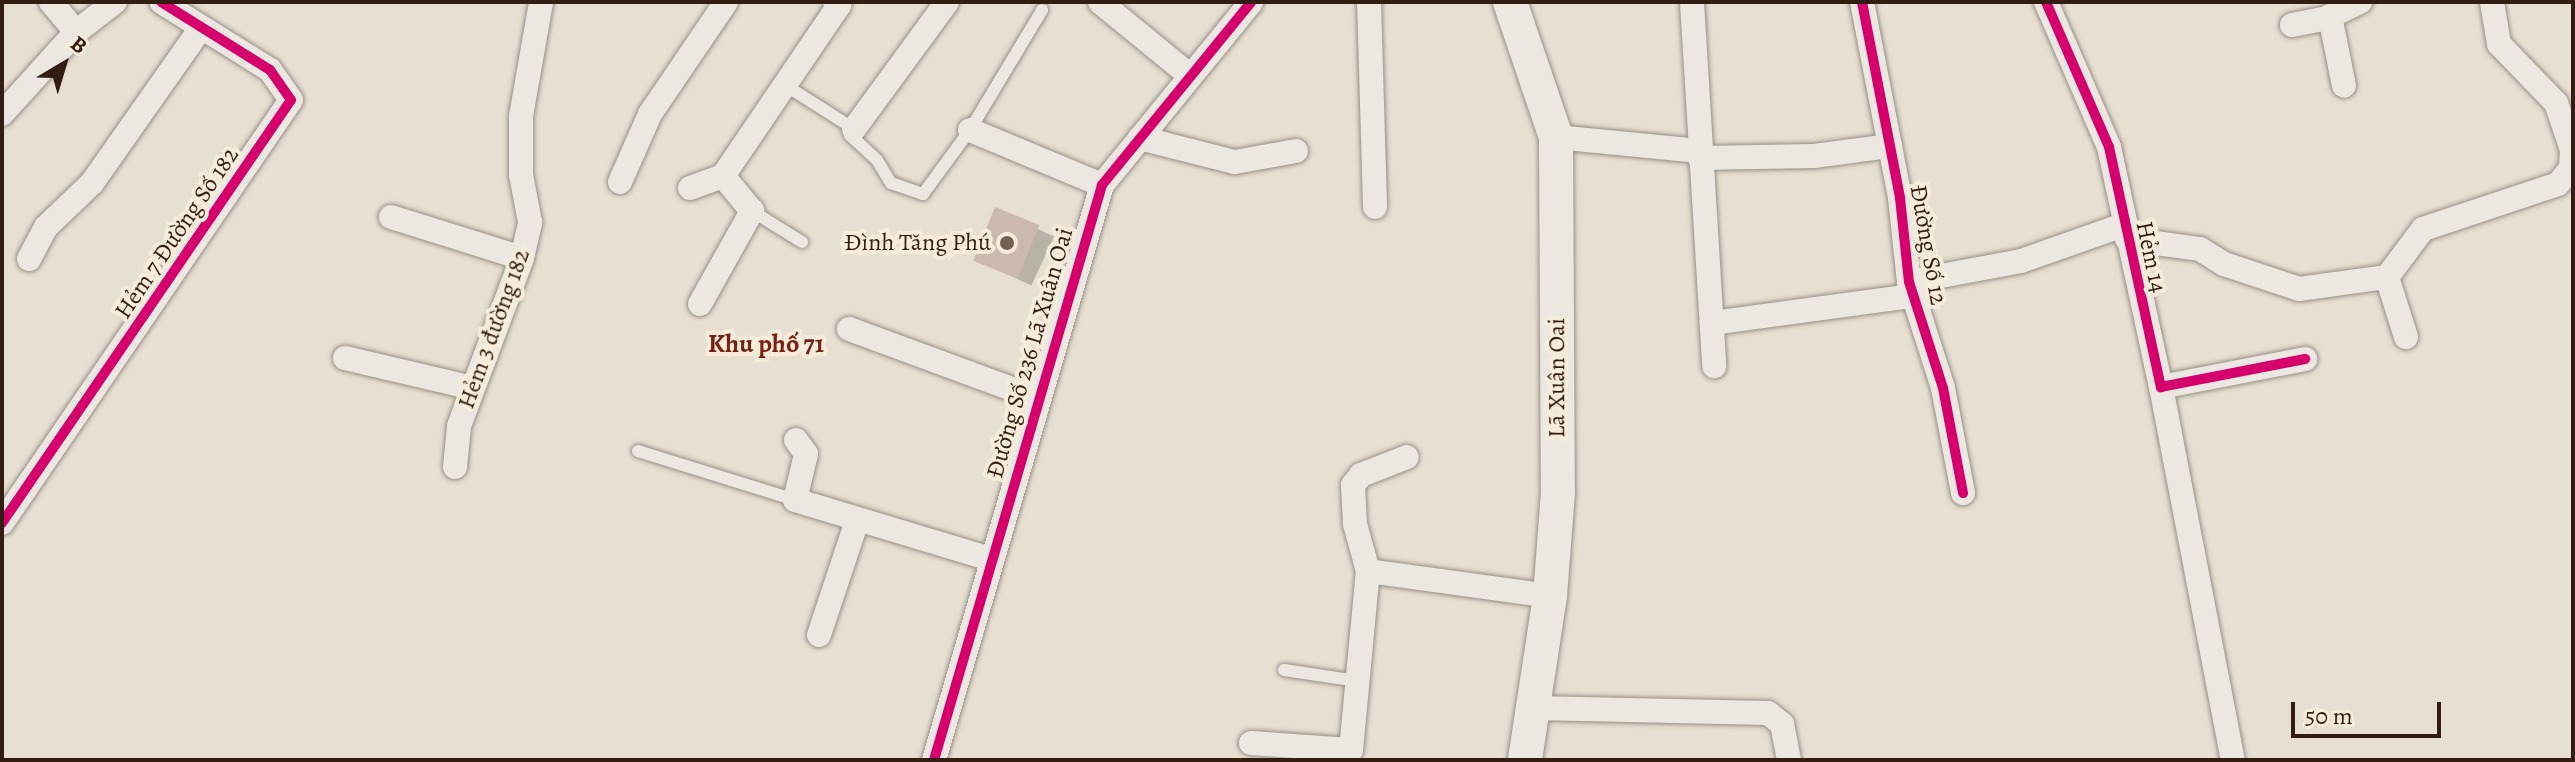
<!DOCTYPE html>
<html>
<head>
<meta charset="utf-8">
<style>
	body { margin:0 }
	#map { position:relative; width:2575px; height:762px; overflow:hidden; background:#e7dfd1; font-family:Alegreya,serif }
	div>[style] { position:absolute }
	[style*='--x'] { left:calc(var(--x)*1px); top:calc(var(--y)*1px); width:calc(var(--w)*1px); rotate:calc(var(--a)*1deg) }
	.shadow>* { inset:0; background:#0003; transform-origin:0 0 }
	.building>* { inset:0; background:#cbb8b0; transform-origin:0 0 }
	.roads { filter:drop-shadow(0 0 2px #979087) drop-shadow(0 0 2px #979087) }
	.service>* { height:12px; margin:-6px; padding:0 6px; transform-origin:6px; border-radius:6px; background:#ece8e1 }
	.minor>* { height:24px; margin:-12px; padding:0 12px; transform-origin:12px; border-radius:12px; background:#ece8e1 }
	.secondary>* { height:34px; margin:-17px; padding:0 17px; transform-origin:17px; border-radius:17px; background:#ece8e1 }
	.cycleway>* { height:10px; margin:-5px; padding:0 5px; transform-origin:5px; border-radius:5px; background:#d6006c }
	.dots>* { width:22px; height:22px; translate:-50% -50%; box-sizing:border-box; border:4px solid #f6ecdb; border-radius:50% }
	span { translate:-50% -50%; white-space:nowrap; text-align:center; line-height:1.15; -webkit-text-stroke:8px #f6ecdb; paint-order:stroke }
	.street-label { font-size:24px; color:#331c11 }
	.poi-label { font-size:24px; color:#331c11 }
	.right { translate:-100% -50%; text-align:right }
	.neighbourhood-label { font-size:26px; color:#7a1f14; font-weight:700 }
	.frame { position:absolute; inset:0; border:4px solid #331c11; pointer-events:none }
	.north { position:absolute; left:24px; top:24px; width:80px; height:80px; -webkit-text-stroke:6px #f6ecdb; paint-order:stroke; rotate:38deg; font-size:22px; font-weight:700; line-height:32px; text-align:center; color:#331c11 }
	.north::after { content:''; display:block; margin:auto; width:28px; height:36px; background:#331c11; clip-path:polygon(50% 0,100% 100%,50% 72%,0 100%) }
	.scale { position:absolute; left:2291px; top:702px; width:150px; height:36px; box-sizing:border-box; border:4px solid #331c11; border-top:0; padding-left:10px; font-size:24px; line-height:28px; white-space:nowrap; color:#331c11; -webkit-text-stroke:6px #f6ecdb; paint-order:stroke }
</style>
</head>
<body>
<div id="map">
	<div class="shadow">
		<div style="left:997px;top:210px;width:63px;height:54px;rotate:25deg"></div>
	</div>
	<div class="building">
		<div style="left:995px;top:207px;width:48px;height:58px;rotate:22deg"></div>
	</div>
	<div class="roads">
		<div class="service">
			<div style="--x:785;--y:85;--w:82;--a:32.5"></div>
			<div style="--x:854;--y:129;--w:7;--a:124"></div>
			<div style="--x:850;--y:135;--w:37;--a:43"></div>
			<div style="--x:877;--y:160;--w:27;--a:59"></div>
			<div style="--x:891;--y:183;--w:34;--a:19"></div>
			<div style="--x:923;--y:194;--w:79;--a:-53.7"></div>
			<div style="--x:970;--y:130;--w:140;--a:-59"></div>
			<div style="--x:752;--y:211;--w:59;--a:31.8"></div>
			<div style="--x:638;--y:451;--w:164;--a:17.3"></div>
			<div style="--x:1284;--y:670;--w:75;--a:8.5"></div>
		</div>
		<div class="minor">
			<div style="--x:51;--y:2;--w:39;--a:50"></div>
			<div style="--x:1100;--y:2;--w:114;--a:39.3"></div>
			<div style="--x:1369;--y:2;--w:205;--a:88.3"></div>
			<div style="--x:1692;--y:2;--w:365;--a:86.5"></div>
			<div style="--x:1862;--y:2;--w:200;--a:79"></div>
			<div style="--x:1900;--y:198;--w:84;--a:83.9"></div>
			<div style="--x:1909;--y:282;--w:111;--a:72.2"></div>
			<div style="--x:1943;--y:388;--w:107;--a:79.2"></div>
			<div style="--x:2046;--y:2;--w:158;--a:66.5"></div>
			<div style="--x:2109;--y:147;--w:246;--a:77.8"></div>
			<div style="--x:2161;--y:387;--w:147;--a:-11"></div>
			<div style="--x:2330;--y:16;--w:71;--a:78.7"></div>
			<div style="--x:2292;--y:25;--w:36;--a:-11"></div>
			<div style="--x:2327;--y:18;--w:37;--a:-26"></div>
			<div style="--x:2;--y:114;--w:110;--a:-47.9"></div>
			<div style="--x:76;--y:32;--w:49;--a:-37.6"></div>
			<div style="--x:854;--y:129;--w:157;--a:-53.8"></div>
			<div style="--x:970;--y:130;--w:143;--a:22.6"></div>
			<div style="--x:1556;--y:137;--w:144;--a:5.6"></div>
			<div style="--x:1140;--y:138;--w:98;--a:14.2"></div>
			<div style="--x:1235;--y:162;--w:62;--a:-10.2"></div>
			<div style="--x:1700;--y:158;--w:114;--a:-1"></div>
			<div style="--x:1814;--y:156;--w:77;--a:-7.5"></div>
			<div style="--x:620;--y:182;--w:74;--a:-66.2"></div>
			<div style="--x:650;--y:114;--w:135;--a:-55.8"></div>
			<div style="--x:690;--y:188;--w:35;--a:-20"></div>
			<div style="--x:723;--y:176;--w:207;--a:-55.8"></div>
			<div style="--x:839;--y:5;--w:5;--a:-143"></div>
			<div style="--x:391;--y:217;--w:137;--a:17.4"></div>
			<div style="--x:2127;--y:239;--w:74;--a:7.8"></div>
			<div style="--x:2200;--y:249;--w:28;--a:32"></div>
			<div style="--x:2224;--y:264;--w:79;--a:18.4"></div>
			<div style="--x:2299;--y:289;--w:89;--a:-7.8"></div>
			<div style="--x:29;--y:259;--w:36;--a:-62"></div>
			<div style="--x:46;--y:227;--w:64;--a:-43.7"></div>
			<div style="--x:92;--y:183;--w:189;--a:-54.9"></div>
			<div style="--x:1909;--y:282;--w:114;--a:-10.6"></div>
			<div style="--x:2021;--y:261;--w:108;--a:-19.4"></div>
			<div style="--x:700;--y:304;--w:107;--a:-60.8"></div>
			<div style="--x:752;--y:211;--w:45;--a:-129.6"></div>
			<div style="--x:1712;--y:323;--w:203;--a:-7.7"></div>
			<div style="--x:849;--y:329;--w:200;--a:20.2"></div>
			<div style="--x:2406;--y:337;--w:63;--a:-107.6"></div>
			<div style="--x:2387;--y:277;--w:60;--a:-53.1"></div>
			<div style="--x:2423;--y:229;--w:142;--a:-18.4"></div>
			<div style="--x:2558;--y:184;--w:21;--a:-51"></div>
			<div style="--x:2571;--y:168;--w:18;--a:-87"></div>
			<div style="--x:2572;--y:150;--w:50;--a:-108.8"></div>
			<div style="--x:2556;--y:103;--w:82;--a:-134"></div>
			<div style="--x:2499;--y:44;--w:43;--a:-99.5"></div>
			<div style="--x:345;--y:358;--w:131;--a:13.2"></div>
			<div style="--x:2161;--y:387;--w:380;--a:79.1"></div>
			<div style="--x:796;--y:440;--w:17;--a:54"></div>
			<div style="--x:806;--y:454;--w:47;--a:103.4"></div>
			<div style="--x:795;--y:500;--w:205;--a:16.8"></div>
			<div style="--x:455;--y:467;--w:41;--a:-84.4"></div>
			<div style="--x:459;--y:426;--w:179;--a:-69.4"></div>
			<div style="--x:522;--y:258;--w:37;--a:-77"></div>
			<div style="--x:530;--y:222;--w:48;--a:-100.8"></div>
			<div style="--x:521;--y:175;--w:59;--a:-90"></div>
			<div style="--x:521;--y:116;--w:116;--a:-80"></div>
			<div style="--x:2;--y:523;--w:512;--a:-55.66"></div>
			<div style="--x:291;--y:100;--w:37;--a:-125"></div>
			<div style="--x:270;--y:70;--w:128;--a:-148"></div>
			<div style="--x:1368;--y:571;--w:49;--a:-105.5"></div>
			<div style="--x:1355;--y:524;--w:39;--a:-93"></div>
			<div style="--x:1353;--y:485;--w:13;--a:-51"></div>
			<div style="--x:1361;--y:475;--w:49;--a:-21.4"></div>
			<div style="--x:819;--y:635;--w:120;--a:-71.6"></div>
			<div style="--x:1534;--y:708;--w:234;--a:1.2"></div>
			<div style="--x:1768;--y:713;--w:18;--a:38"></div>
			<div style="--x:1782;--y:724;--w:37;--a:79"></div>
			<div style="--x:1251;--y:743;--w:100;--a:4"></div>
			<div style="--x:1351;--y:750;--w:180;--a:-84.6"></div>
			<div style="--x:1368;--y:571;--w:184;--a:7.8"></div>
			<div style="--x:934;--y:760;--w:599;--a:-73.71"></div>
			<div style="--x:1102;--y:185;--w:236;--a:-50.8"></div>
		</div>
		<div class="secondary">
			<div style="--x:1510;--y:2;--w:143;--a:71.2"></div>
			<div style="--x:1556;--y:137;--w:355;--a:89.7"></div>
			<div style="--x:1558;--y:492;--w:104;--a:94.4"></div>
			<div style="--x:1550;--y:596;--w:166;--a:98.7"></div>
		</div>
	</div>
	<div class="cycleway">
		<div style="--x:1862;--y:2;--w:200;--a:79"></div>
		<div style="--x:1900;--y:198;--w:84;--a:83.9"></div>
		<div style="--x:1909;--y:282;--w:111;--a:72.2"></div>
		<div style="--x:1943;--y:388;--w:107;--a:79.2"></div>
		<div style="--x:2046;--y:2;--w:158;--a:66.5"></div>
		<div style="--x:2109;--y:147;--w:246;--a:77.8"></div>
		<div style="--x:2161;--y:387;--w:147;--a:-11"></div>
		<div style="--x:2;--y:523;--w:512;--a:-55.66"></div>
		<div style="--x:291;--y:100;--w:37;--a:-125"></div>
		<div style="--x:270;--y:70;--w:128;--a:-148"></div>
		<div style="--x:934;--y:760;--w:599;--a:-73.71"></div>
		<div style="--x:1102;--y:185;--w:236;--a:-50.8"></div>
	</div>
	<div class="dots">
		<div style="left:1007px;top:243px;background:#726054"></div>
	</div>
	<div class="street-label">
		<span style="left:177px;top:233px;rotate:-56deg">Hẻm 7 Đường Số 182</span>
		<span style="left:1928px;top:245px;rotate:80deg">Đường Số 12</span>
		<span style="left:2151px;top:257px;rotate:78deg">Hẻm 14</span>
		<span style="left:494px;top:329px;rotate:-70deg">Hẻm 3 đường 182</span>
		<span style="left:1030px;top:353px;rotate:-74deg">Đường Số 236 Lã Xuân Oai</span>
		<span style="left:1557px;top:378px;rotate:-90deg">Lã Xuân Oai</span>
	</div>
	<div class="poi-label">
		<span class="right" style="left:991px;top:243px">Đình Tăng Phú</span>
	</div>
	<div class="neighbourhood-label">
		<span style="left:766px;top:344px">Khu phố 71</span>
	</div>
	<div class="frame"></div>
	<div class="north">B</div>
	<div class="scale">50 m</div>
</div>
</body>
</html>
